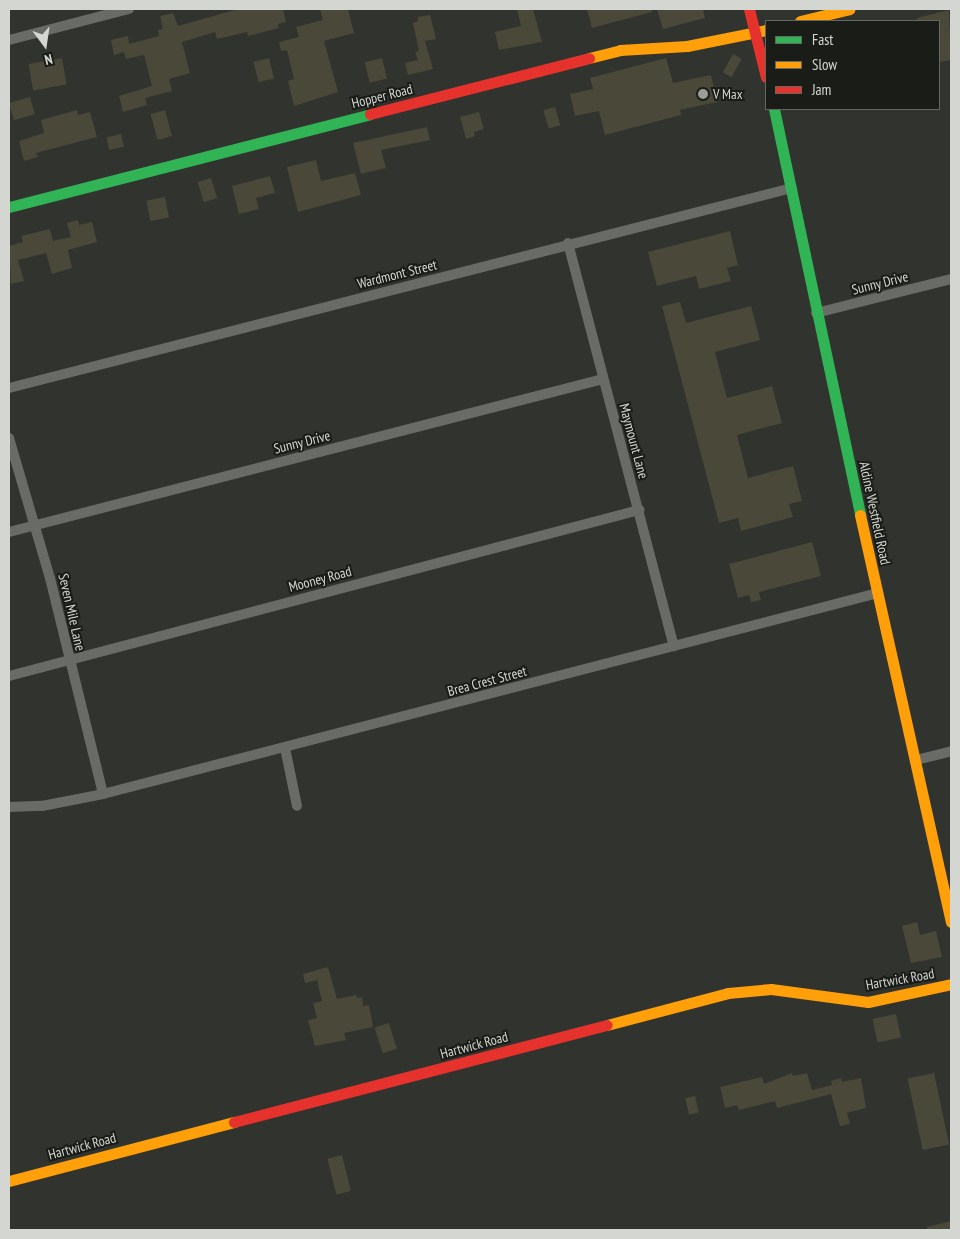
<!DOCTYPE html>
<html>
<head>
<meta charset="utf-8">
<style>
	body { margin:0 }
	#map { position:relative; width:960px; height:1239px; overflow:hidden; background:#31332e; font-family:"PT Sans Narrow",sans-serif }
	div>[style] { position:absolute }
	[style*='--x'] { left:calc(var(--x)*1px); top:calc(var(--y)*1px); width:calc(var(--w)*1px); rotate:calc(var(--a)*1deg) }
	.building>* { inset:0; background:#494839; transform-origin:0 0 }
	.street>* { height:10px; margin:-5px; padding:0 5px; transform-origin:5px; border-radius:5px; background:#696b67 }
	.fast>* { height:11px; margin:-5.5px; padding:0 5.5px; transform-origin:5.5px; border-radius:5.5px; background:#30b455 }
	.slow>* { height:11px; margin:-5.5px; padding:0 5.5px; transform-origin:5.5px; border-radius:5.5px; background:#ff9f0a }
	.jam>* { height:11px; margin:-5.5px; padding:0 5.5px; transform-origin:5.5px; border-radius:5.5px; background:#e5322d }
	.dots>* { width:14px; height:14px; translate:-50% -50%; box-sizing:border-box; border:2px solid #1a1c18; border-radius:50% }
	span { translate:-50% -50%; white-space:nowrap; text-align:center; line-height:1.15; -webkit-text-stroke:4px #1a1c18; paint-order:stroke }
	.poi-label { font-size:14px; color:#d4d7d1 }
	.left { translate:0 -50%; text-align:left }
	.street-label { font-size:14px; color:#d4d7d1 }
	.frame { position:absolute; inset:0; border:10px solid #d4d7d1; pointer-events:none }
	.legend { position:absolute; left:765px; top:20px; width:175px; height:90px; box-sizing:border-box; background:#1a1c18; border:1px solid #646762; margin:0; padding:6px 9px; list-style:none; font-size:15px; color:#d4d7d1 }
	.legend li { display:flex; align-items:center; gap:10px; height:25px }
	.legend b { width:25px; border:1px solid #646762 }
	.north { position:absolute; left:20px; top:20px; width:50px; height:50px; -webkit-text-stroke:4px #1a1c18; paint-order:stroke; rotate:166deg; font-size:14px; font-weight:700; line-height:20px; text-align:center; color:#d4d7d1 }
	.north::after { content:''; display:block; margin:auto; width:18px; height:22px; background:#d4d7d1; clip-path:polygon(50% 0,100% 100%,50% 72%,0 100%) }
</style>
</head>
<body>
<div id="map">
	<div class="building">
		<div style="clip-path:polygon(238px 9px,283px 9px,286px 22px,278px 24px,279px 28px,248px 36px,247px 32px,217px 39px,215px 32px,182px 42px,190px 73px,169px 79px,172px 91px,145px 98px,147px 105px,123px 112px,119px 96px,152px 86px,144px 55px,126px 59px,124px 52px,114px 55px,111px 40px,128px 36px,129px 44px,159px 36px,158px 30px,163px 29px,160px 16px,173px 13px,178px 26px)"></div>
		<div style="clip-path:polygon(320px 9px,348px 9px,354px 33px,324px 41px,338px 92px,294px 106px,288px 81px,294px 79px,287px 50px,281px 51px,279px 42px,299px 37px,296px 27px,323px 20px)"></div>
		<div style="clip-path:polygon(517px 9px,533px 9px,542px 42px,499px 50px,495px 32px,521px 26px)"></div>
		<div style="clip-path:polygon(587px 9px,651px 9px,652px 12px,592px 28px)"></div>
		<div style="clip-path:polygon(657px 9px,703px 9px,705px 18px,663px 29px)"></div>
		<div style="clip-path:polygon(949px 10px,951px 60px,940px 62px,939px 21px,917px 21px,917px 18px)"></div>
		<div style="clip-path:polygon(430px 15px,436px 39px,425px 41px,433px 69px,408px 75px,405px 63px,418px 60px,415px 52px,419px 51px,413px 23px,418px 21px,418px 17px)"></div>
		<div style="left:733px;top:54px;width:10px;height:21px;rotate:29deg"></div>
		<div style="left:62px;top:58px;width:27px;height:34px;rotate:80deg"></div>
		<div style="left:269px;top:58px;width:21px;height:16px;rotate:76deg"></div>
		<div style="left:382px;top:58px;width:21px;height:18px;rotate:76deg"></div>
		<div style="clip-path:polygon(666px 58px,673px 83px,711px 75px,717px 102px,680px 110px,681px 115px,605px 135px,599px 111px,575px 116px,570px 94px,593px 89px,590px 78px)"></div>
		<div style="left:30px;top:97px;width:18px;height:22px;rotate:74deg"></div>
		<div style="left:555px;top:107px;width:19px;height:12px;rotate:74deg"></div>
		<div style="clip-path:polygon(77px 110px,78px 115px,90px 112px,97px 137px,36px 153px,38px 157px,24px 161px,19px 141px,44px 133px,41px 120px)"></div>
		<div style="left:165px;top:110px;width:27px;height:15px;rotate:75deg"></div>
		<div style="clip-path:polygon(479px 112px,484px 129px,474px 132px,475px 136px,466px 139px,460px 117px)"></div>
		<div style="clip-path:polygon(427px 127px,430px 140px,381px 150px,386px 168px,361px 174px,353px 143px)"></div>
		<div style="left:121px;top:134px;width:13px;height:15px;rotate:77deg"></div>
		<div style="clip-path:polygon(316px 160px,321px 181px,355px 173px,361px 195px,298px 212px,287px 167px)"></div>
		<div style="clip-path:polygon(270px 176px,275px 193px,256px 198px,259px 209px,239px 214px,232px 186px)"></div>
		<div style="left:211px;top:178px;width:21px;height:14px;rotate:73deg"></div>
		<div style="left:165px;top:197px;width:21px;height:19px;rotate:79deg"></div>
		<div style="clip-path:polygon(78px 220px,79px 225px,92px 222px,97px 242px,68px 250px,72px 268px,52px 274px,46px 253px,18px 260px,24px 281px,11px 284px,9px 246px,23px 242px,21px 236px,50px 229px,53px 241px,71px 237px,67px 223px)"></div>
		<div style="clip-path:polygon(730px 231px,738px 265px,727px 268px,731px 281px,699px 289px,696px 276px,657px 286px,648px 252px)"></div>
		<div style="clip-path:polygon(680px 302px,686px 323px,751px 306px,760px 340px,715px 352px,727px 398px,772px 386px,782px 423px,737px 435px,748px 478px,793px 466px,802px 501px,789px 504px,793px 517px,741px 531px,738px 518px,719px 523px,662px 306px)"></div>
		<div style="clip-path:polygon(812px 542px,821px 576px,759px 592px,761px 600px,751px 602px,749px 595px,738px 598px,729px 564px)"></div>
		<div style="clip-path:polygon(917px 922px,920px 935px,936px 931px,942px 957px,911px 963px,902px 926px)"></div>
		<div style="clip-path:polygon(328px 967px,337px 999px,356px 995px,357px 998px,362px 997px,363px 1006px,369px 1005px,373px 1027px,344px 1033px,346px 1040px,315px 1046px,308px 1020px,317px 1018px,313px 1003px,322px 1001px,317px 980px,305px 983px,303px 974px)"></div>
		<div style="left:896px;top:1014px;width:24px;height:24px;rotate:78deg"></div>
		<div style="left:389px;top:1023px;width:27px;height:15px;rotate:73deg"></div>
		<div style="clip-path:polygon(792px 1073px,793px 1076px,807px 1073px,812px 1090px,832px 1085px,831px 1081px,841px 1078px,842px 1082px,861px 1078px,866px 1108px,847px 1113px,850px 1124px,840px 1126px,831px 1094px,777px 1108px,775px 1101px,739px 1110px,737px 1105px,725px 1108px,720px 1087px,762px 1077px,764px 1084px)"></div>
		<div style="left:934px;top:1073px;width:73px;height:27px;rotate:78deg"></div>
		<div style="left:695px;top:1096px;width:17px;height:10px;rotate:77deg"></div>
		<div style="left:342px;top:1155px;width:37px;height:15px;rotate:76deg"></div>
		<div style="clip-path:polygon(951px 1221px,951px 1230px,927px 1230px,927px 1227px)"></div>
	</div>
	<div class="street">
		<div style="--x:9;--y:40;--w:124;--a:-14.5"></div>
		<div style="--x:568;--y:243;--w:417;--a:75.3"></div>
		<div style="--x:816;--y:313;--w:139;--a:-14.1"></div>
		<div style="--x:9;--y:388;--w:808;--a:-14.33"></div>
		<div style="--x:9;--y:438;--w:146;--a:73.7"></div>
		<div style="--x:50;--y:578;--w:222;--a:76.2"></div>
		<div style="--x:9;--y:532;--w:613;--a:-14.44"></div>
		<div style="--x:9;--y:676;--w:652;--a:-14.76"></div>
		<div style="--x:285;--y:748;--w:59;--a:78.3"></div>
		<div style="--x:916;--y:760;--w:36;--a:-14"></div>
		<div style="--x:9;--y:807;--w:33;--a:-2"></div>
		<div style="--x:42;--y:806;--w:62;--a:-11.1"></div>
		<div style="--x:103;--y:794;--w:801;--a:-14.54"></div>
	</div>
	<div class="fast">
		<div style="--x:774;--y:109;--w:415;--a:78"></div>
		<div style="--x:9;--y:207;--w:373;--a:-14.4"></div>
	</div>
	<div class="slow">
		<div style="--x:800;--y:21;--w:51;--a:-13.5"></div>
		<div style="--x:589;--y:58;--w:32;--a:-14"></div>
		<div style="--x:620;--y:50;--w:67;--a:-3.4"></div>
		<div style="--x:687;--y:46;--w:81;--a:-11.4"></div>
		<div style="--x:860;--y:515;--w:417;--a:77.4"></div>
		<div style="--x:607;--y:1025;--w:125;--a:-14.8"></div>
		<div style="--x:728;--y:993;--w:43;--a:-5.3"></div>
		<div style="--x:771;--y:989;--w:98;--a:7.6"></div>
		<div style="--x:868;--y:1002;--w:85;--a:-12.2"></div>
		<div style="--x:9;--y:1181;--w:233;--a:-14.7"></div>
	</div>
	<div class="jam">
		<div style="--x:749;--y:9;--w:70;--a:76"></div>
		<div style="--x:370;--y:114;--w:226;--a:-14.3"></div>
		<div style="--x:234;--y:1122;--w:385;--a:-14.6"></div>
	</div>
	<div class="dots">
		<div style="left:703px;top:94px;background:#9b9e98"></div>
	</div>
	<div class="poi-label">
		<span class="left" style="left:713px;top:94px">V Max</span>
	</div>
	<div class="street-label">
		<span style="left:382px;top:96px;rotate:-14deg">Hopper Road</span>
		<span style="left:397px;top:274px;rotate:-14deg">Wardmont Street</span>
		<span style="left:880px;top:283px;rotate:-14deg">Sunny Drive</span>
		<span style="left:634px;top:441px;rotate:75deg">Maymount Lane</span>
		<span style="left:302px;top:442px;rotate:-14deg">Sunny Drive</span>
		<span style="left:875px;top:513px;rotate:78deg">Aldine Westfield Road</span>
		<span style="left:320px;top:579px;rotate:-15deg">Mooney Road</span>
		<span style="left:72px;top:612px;rotate:77deg">Seven Mile Lane</span>
		<span style="left:487px;top:681px;rotate:-15deg">Brea Crest Street</span>
		<span style="left:900px;top:979px;rotate:-10deg">Hartwick Road</span>
		<span style="left:474px;top:1045px;rotate:-15deg">Hartwick Road</span>
		<span style="left:82px;top:1146px;rotate:-15deg">Hartwick Road</span>
	</div>
	<div class="frame"></div>
	<ul class="legend">
	<li><b style="height:6px;background:#30b455"></b>Fast</li>
	<li><b style="height:6px;background:#ff9f0a"></b>Slow</li>
	<li><b style="height:6px;background:#e5322d"></b>Jam</li>
	</ul>
	<div class="north">N</div>
</div>
</body>
</html>
